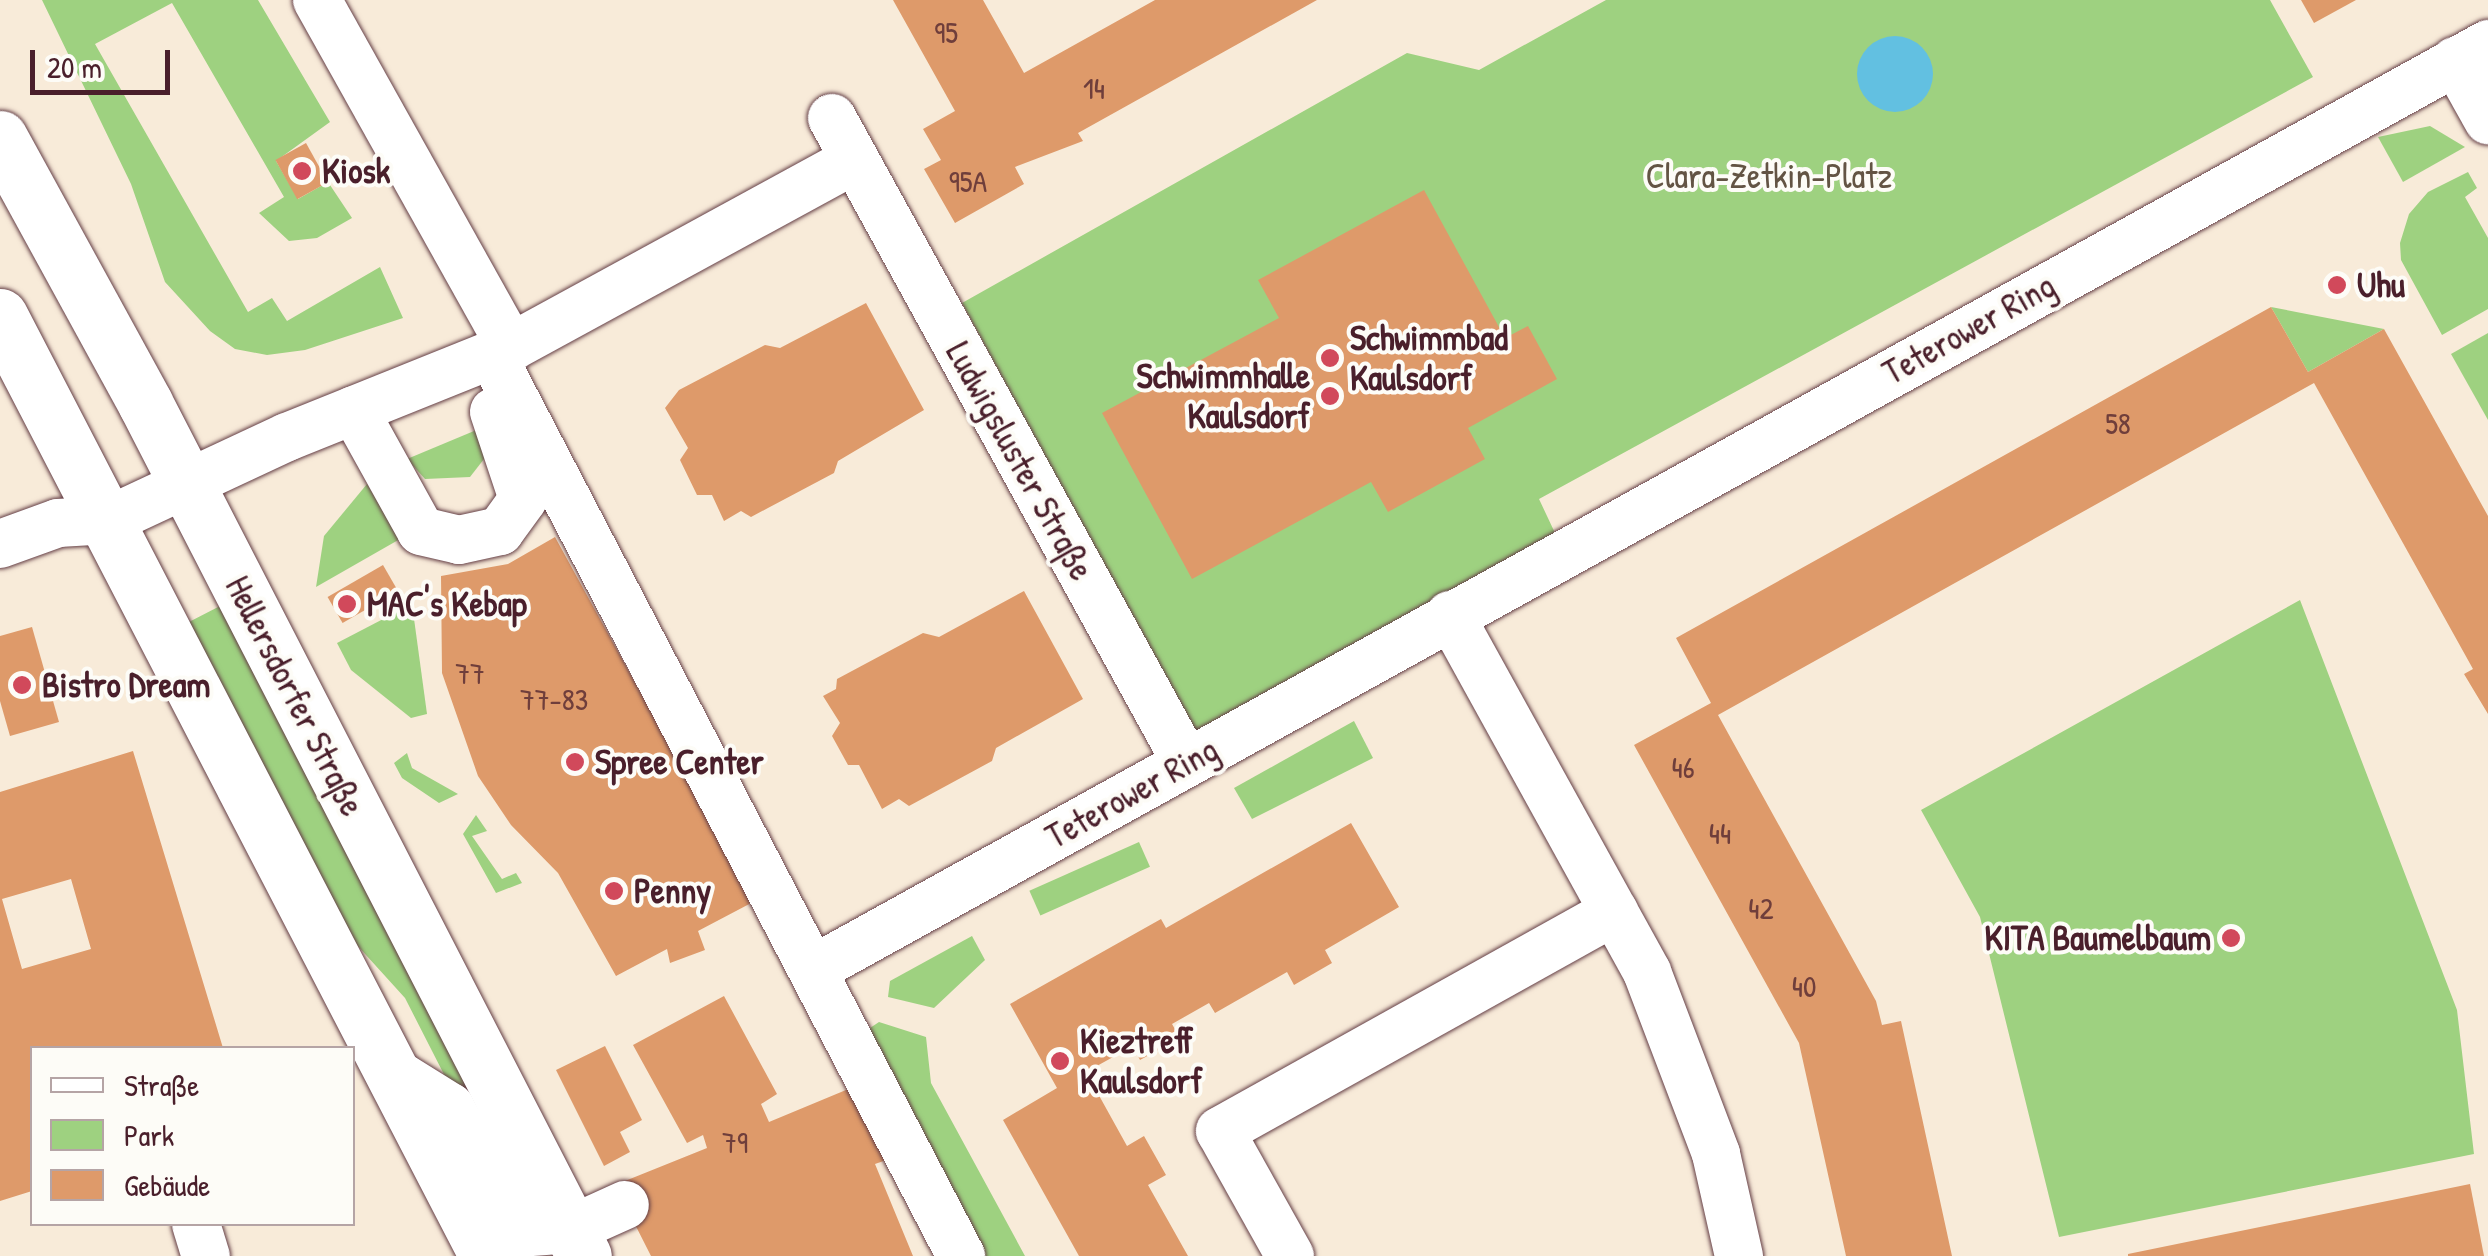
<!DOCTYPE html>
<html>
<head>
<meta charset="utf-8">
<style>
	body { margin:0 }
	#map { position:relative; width:2488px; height:1256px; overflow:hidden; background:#f8ebd9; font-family:"Patrick Hand",sans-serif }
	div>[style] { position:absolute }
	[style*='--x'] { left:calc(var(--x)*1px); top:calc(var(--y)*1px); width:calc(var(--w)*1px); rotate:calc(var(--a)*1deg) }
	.green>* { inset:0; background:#9ed180; transform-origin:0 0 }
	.water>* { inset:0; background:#62c0e1 }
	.round { border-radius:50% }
	.building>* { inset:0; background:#de9a6a; transform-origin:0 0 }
	.roads { filter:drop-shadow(0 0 2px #643e45) drop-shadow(0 0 2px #643e45) }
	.minor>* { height:48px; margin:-24px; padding:0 24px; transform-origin:24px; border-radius:24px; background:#fff }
	.major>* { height:55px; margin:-27.5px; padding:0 27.5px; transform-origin:27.5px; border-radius:27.5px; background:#fff }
	.dots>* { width:28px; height:28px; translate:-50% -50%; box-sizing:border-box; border:5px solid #fdfcf7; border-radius:50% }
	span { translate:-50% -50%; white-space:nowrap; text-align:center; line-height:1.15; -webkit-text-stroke:8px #fdfcf7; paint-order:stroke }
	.number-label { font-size:30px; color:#6f3e3b }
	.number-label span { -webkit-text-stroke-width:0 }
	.poi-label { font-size:35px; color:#4a1f2b; font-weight:700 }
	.left { translate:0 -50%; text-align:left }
	.right { translate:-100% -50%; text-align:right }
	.park-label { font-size:35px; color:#635444 }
	.street-label { font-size:35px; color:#4a1f2b }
	.legend { position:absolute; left:30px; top:1046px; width:325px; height:180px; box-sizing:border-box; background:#fdfcf7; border:2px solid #b5a4a5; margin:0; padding:12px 18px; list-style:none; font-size:30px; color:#4a1f2b }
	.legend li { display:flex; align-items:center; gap:20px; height:50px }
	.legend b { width:50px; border:2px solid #b5a4a5 }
	.scale { position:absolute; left:30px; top:50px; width:140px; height:45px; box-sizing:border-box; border:5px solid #4a1f2b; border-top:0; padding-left:12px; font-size:30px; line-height:35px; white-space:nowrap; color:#4a1f2b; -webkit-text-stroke:8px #fdfcf7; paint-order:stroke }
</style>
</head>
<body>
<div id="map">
	<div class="green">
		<div style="clip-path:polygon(42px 0,258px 0,330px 122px,276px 161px,298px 199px,328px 182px,352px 218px,317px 238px,289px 241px,259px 213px,284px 197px,172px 3px,95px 44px,248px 312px,272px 298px,287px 321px,380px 267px,403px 318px,305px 350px,267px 355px,235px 349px,210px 331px,165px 282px,131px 184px)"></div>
		<div style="clip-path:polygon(1606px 0,2270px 0,2313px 77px,1539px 499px,1555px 533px,1194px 732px,962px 303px,1407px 53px,1479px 70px)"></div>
		<div style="clip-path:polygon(2430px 126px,2465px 147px,2403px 182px,2378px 137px)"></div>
		<div style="clip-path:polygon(2468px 172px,2477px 188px,2465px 197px,2488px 238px,2488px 309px,2442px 335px,2401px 260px,2400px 243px,2409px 214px,2428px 192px)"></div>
		<div style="clip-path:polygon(2271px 307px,2384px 329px,2308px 372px)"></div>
		<div style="clip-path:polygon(2488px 333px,2488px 420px,2451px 354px)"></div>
		<div style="clip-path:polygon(486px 426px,491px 450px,470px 477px,425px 479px,407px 459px)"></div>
		<div style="clip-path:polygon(367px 484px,400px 539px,316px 587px,324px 536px)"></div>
		<div style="clip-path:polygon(2300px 600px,2457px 1010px,2474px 1154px,2059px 1237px,1980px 917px,1921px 810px)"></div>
		<div style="clip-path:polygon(412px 604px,427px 714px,411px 718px,351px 670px,337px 643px)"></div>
		<div style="clip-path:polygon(220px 606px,521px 1193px,505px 1194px,405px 998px,356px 944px,187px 623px)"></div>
		<div style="clip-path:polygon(1354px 721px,1373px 758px,1252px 819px,1234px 788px)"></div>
		<div style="clip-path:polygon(407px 753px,412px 768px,458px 794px,439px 803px,402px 778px,394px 763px)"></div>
		<div style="clip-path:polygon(476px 815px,487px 831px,472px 836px,502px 879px,516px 873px,522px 883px,496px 893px,463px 834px)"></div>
		<div style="left:1139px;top:842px;width:27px;height:120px;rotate:66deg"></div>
		<div style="clip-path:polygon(972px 936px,985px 960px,934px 1008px,888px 997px,890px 981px)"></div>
		<div style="clip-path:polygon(879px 1022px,926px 1037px,931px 1083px,1025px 1256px,976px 1256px,867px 1030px)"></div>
	</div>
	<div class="water">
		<div class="round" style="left:1857px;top:36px;width:76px;height:76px"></div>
	</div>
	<div class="building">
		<div style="clip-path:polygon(893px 0,983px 0,1024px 73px,1155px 0,1317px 0,1078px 133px,1083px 141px,1015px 167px,1024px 184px,955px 223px,924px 169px,941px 160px,923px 129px,955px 111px)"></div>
		<div style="clip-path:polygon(2301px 0,2356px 0,2314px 23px)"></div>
		<div style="left:306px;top:143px;width:45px;height:35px;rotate:61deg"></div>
		<div style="clip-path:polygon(1424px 190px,1505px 338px,1528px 326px,1557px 379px,1468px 428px,1485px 459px,1388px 512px,1371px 482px,1192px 579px,1102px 413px,1279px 318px,1258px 280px)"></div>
		<div style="clip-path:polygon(866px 303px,924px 410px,838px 461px,834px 473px,751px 517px,741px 511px,724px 521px,712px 495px,697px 495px,680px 460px,688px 448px,665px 408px,679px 390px,765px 345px,780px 348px)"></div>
		<div style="clip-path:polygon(2271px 307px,2308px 372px,2384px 329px,2488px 516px,2488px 714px,2464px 674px,2473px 669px,2314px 383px,1718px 715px,1876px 1001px,1882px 1025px,1901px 1021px,1952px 1256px,1846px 1256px,1799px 1043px,1634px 745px,1711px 703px,1676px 638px)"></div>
		<div style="clip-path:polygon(555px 537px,755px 901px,698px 931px,705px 950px,670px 963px,667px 949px,616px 976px,558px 873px,511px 825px,478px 776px,442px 673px,441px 576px,508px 564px)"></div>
		<div style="left:383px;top:565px;width:30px;height:64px;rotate:60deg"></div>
		<div style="clip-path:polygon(1024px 591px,1083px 699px,996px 748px,992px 761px,909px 806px,899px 799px,882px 809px,859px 765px,848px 765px,832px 736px,840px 723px,823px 696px,836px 689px,837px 679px,923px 633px,939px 637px)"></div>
		<div style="clip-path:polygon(32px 627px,59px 722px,10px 736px,0 701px,0 636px)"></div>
		<div style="clip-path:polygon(evenodd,133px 751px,223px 1048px,32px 1048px,32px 1191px,0 1201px,0 792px,133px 751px,71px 879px,91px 949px,22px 969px,2px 899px,71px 879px)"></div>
		<div style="clip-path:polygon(1351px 823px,1399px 907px,1325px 950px,1332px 963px,1294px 985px,1287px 972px,1215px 1013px,1209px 1003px,1172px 1024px,1180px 1038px,1140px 1060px,1133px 1046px,1086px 1072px,1127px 1146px,1144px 1136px,1166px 1175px,1148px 1185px,1188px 1256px,1079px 1256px,1003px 1120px,1057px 1088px,1010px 1004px,1161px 919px,1166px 928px)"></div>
		<div style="clip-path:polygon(724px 996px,777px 1094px,761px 1104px,769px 1122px,858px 1085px,892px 1158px,875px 1164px,913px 1256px,651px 1256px,615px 1185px,707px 1148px,703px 1135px,687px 1143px,633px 1045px)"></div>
		<div style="clip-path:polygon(605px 1046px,642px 1120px,620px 1132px,630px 1152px,604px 1166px,556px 1070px)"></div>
		<div style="clip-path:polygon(2470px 1184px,2484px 1256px,2128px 1256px,2128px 1254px)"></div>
	</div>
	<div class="roads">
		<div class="minor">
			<div style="--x:317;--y:0;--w:398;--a:60.8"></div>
			<div style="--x:2455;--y:61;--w:68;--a:60.8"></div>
			<div style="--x:832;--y:118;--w:735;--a:61.2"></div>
			<div style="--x:492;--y:355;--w:1016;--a:62.5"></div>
			<div style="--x:354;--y:410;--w:138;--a:61"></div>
			<div style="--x:421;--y:531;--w:39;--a:13"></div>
			<div style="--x:459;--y:540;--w:42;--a:-12.4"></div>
			<div style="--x:500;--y:531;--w:39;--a:-54"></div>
			<div style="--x:523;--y:499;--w:92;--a:-108.4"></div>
			<div style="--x:0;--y:544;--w:62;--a:-19.9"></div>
			<div style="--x:58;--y:523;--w:51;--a:-3.4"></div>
			<div style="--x:109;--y:520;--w:196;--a:-25"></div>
			<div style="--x:287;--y:437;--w:241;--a:-21.9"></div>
			<div style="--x:511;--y:347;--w:391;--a:-28.6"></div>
			<div style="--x:1450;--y:615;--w:408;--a:61.1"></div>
			<div style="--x:1647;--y:972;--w:195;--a:69.2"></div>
			<div style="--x:1716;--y:1154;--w:105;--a:77.3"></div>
			<div style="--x:814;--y:969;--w:1913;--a:-28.92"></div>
			<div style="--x:392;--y:1071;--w:68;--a:31.8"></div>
			<div style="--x:450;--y:1107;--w:143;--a:61.6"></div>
			<div style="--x:518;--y:1233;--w:54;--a:-4.2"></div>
			<div style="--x:572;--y:1229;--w:58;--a:-24.4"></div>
			<div style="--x:196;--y:1224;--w:34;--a:73"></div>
			<div style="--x:1290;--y:1256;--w:143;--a:-119.2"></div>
			<div style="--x:1220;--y:1131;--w:451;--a:-29.1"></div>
		</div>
		<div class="major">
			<div style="--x:0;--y:138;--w:302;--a:61.3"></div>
			<div style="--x:145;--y:403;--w:959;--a:62.77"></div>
			<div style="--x:0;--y:316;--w:1059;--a:62.61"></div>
		</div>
	</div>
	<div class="dots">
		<div style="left:302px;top:171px;background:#d1495b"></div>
		<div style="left:2337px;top:285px;background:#d1495b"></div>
		<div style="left:1330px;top:358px;background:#d1495b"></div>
		<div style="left:1330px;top:396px;background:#d1495b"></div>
		<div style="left:347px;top:604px;background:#d1495b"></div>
		<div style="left:22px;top:685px;background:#d1495b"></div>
		<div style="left:575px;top:762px;background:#d1495b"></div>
		<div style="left:614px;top:891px;background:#d1495b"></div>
		<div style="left:2231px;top:938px;background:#d1495b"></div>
		<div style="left:1060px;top:1061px;background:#d1495b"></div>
	</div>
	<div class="number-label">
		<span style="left:946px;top:32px">95</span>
		<span style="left:1094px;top:88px">14</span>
		<span style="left:968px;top:181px">95A</span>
		<span style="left:2118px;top:423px">58</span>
		<span style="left:470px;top:673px">77</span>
		<span style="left:554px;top:699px">77-83</span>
		<span style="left:1683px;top:767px">46</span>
		<span style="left:1720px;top:833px">44</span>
		<span style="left:1761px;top:908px">42</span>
		<span style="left:1804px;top:986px">40</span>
		<span style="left:735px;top:1142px">79</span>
	</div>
	<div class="poi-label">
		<span class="left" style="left:322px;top:171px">Kiosk</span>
		<span class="left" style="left:2357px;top:285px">Uhu</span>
		<span class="left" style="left:1350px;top:358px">Schwimmbad<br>Kaulsdorf</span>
		<span class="right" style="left:1310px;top:396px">Schwimmhalle<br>Kaulsdorf</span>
		<span class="left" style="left:367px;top:604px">MAC's Kebap</span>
		<span class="left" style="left:42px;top:685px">Bistro Dream</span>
		<span class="left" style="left:595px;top:762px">Spree Center</span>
		<span class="left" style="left:634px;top:891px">Penny</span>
		<span class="right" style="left:2211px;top:938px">KITA Baumelbaum</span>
		<span class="left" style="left:1080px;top:1061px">Kieztreff<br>Kaulsdorf</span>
	</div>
	<div class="park-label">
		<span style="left:1769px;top:176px">Clara-Zetkin-Platz</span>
	</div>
	<div class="street-label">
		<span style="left:1969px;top:329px;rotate:-29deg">Teterower Ring</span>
		<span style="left:1020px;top:461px;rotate:61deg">Ludwigsluster Straße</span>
		<span style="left:295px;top:696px;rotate:63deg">Hellersdorfer Straße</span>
		<span style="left:1132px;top:793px;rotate:-29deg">Teterower Ring</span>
	</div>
	<ul class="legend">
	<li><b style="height:12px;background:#fff"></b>Straße</li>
	<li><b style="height:28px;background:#9ed180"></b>Park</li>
	<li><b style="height:28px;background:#de9a6a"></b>Gebäude</li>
	</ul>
	<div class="scale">20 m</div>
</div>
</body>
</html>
